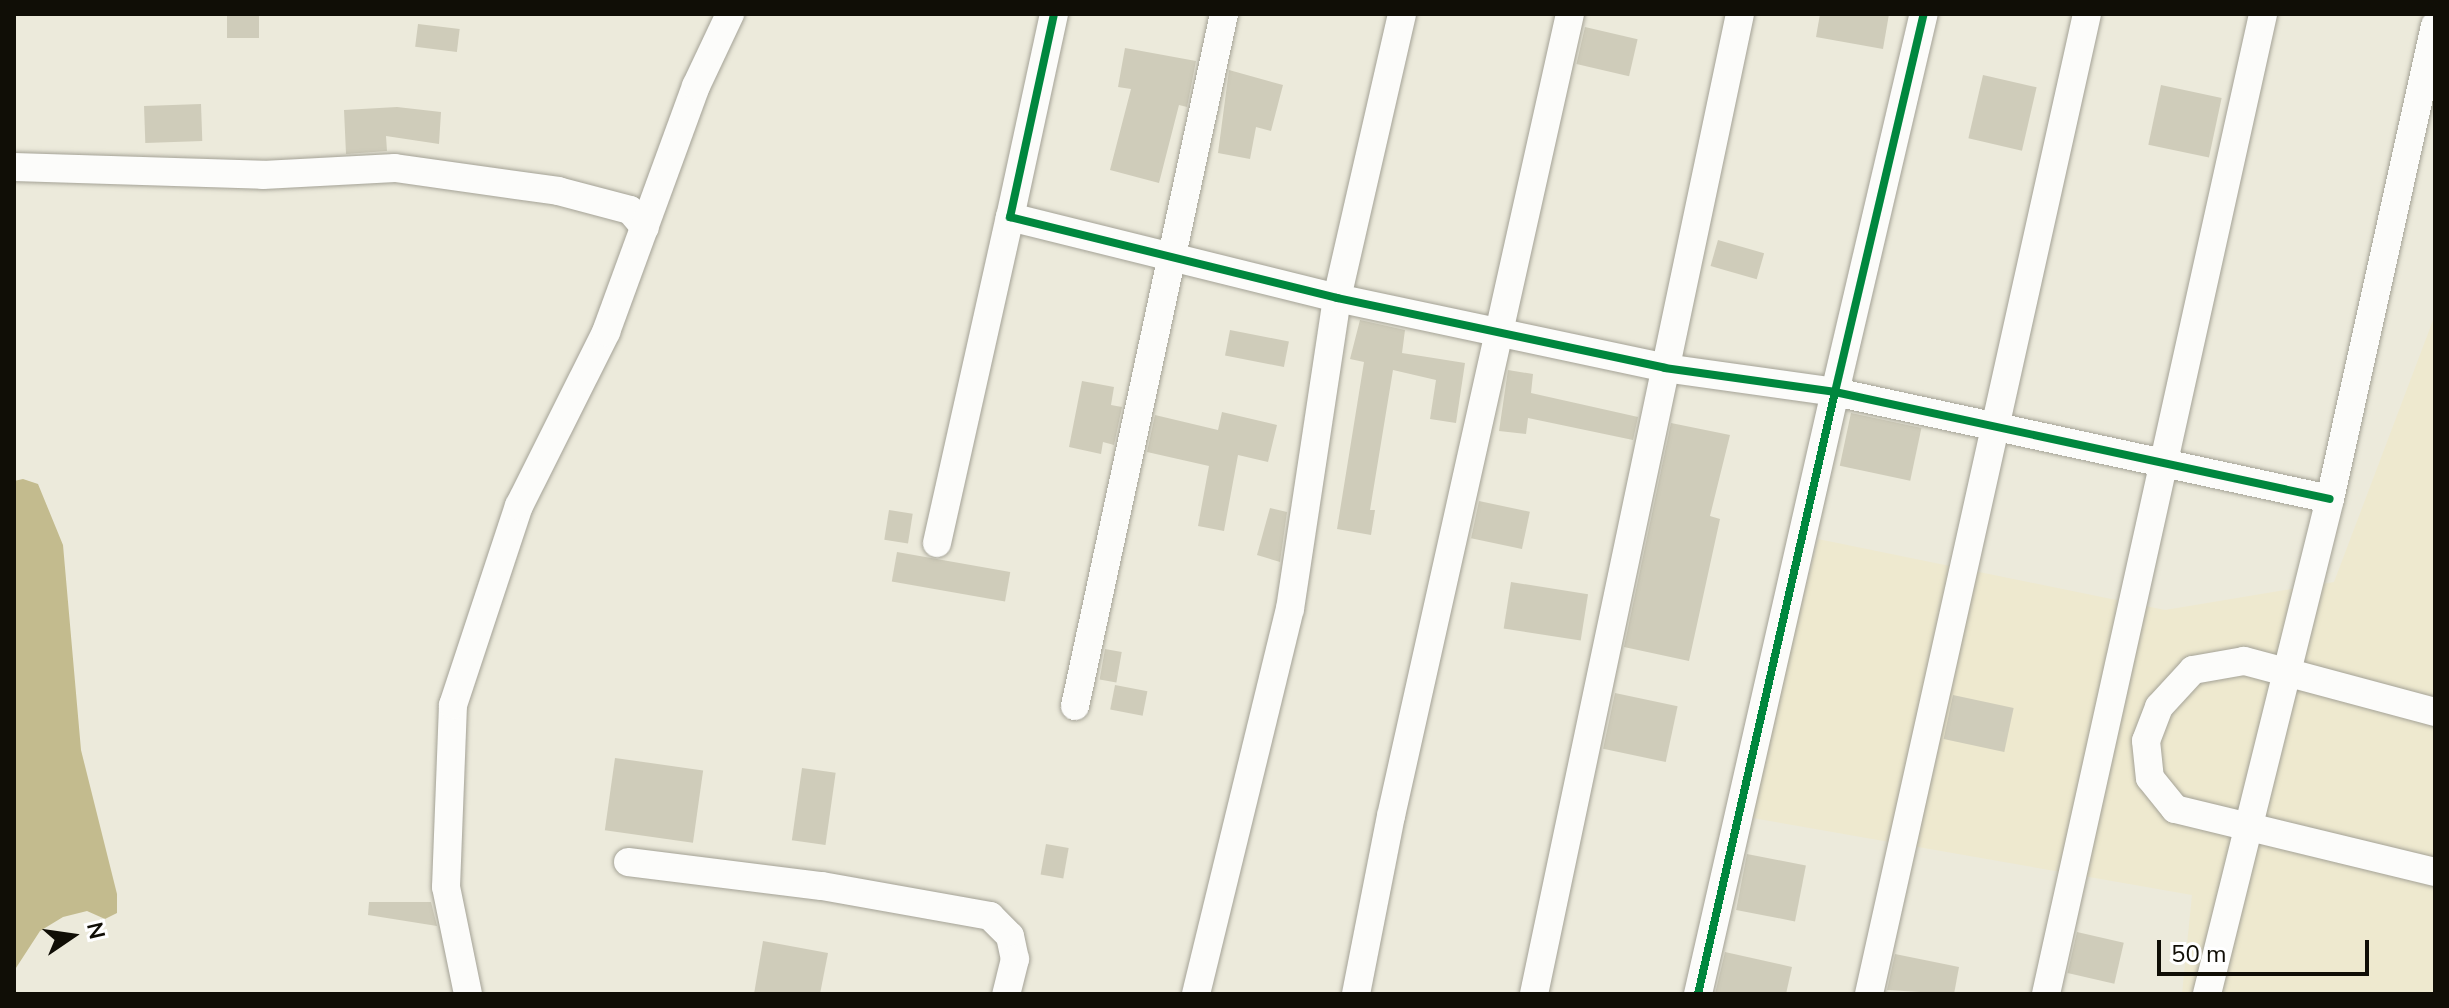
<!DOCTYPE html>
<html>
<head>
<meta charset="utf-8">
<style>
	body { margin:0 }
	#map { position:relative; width:2449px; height:1008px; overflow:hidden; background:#eceadb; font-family:"Nunito Sans",sans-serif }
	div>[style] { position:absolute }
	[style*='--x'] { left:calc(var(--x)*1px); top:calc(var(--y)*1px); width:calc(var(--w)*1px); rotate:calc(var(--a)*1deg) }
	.built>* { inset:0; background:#eee9cf }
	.water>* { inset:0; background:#c3bb8e }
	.building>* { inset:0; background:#cfccba; transform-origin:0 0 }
	.roads { filter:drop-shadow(0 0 2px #a4a296) drop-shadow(0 0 2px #a4a296) }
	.minor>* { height:28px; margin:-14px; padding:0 14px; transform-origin:14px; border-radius:14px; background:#fcfcfa }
	.cycleway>* { height:8px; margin:-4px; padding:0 4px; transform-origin:4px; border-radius:4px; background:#00873e }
	span { translate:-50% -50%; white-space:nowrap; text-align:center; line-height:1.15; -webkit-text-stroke:6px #fff; paint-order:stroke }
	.frame { position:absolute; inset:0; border:16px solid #100e06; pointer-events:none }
	.north { position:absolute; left:32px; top:896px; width:80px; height:80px; -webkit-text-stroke:6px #fff; paint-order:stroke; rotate:77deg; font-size:22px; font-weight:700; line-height:32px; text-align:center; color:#100e06 }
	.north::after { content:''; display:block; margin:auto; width:28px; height:36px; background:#100e06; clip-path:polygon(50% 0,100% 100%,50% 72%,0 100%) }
	.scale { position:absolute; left:2157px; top:940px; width:212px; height:36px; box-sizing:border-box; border:4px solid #100e06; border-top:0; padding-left:10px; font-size:24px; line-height:28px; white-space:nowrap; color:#100e06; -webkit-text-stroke:6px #fff; paint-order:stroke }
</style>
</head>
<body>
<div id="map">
	<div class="built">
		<div style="clip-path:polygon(2435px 315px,2435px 994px,2182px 994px,2192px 895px,1747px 817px,1818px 539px,2165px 610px,2334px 582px)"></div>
	</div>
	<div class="water">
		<div style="clip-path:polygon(23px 479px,38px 484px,63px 545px,81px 750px,117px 894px,117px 913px,105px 919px,87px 911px,63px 917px,40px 931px,14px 971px,14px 481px)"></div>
	</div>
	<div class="building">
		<div style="left:227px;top:14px;width:32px;height:24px"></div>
		<div style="clip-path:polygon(1820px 14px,1889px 14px,1883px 49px,1816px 37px)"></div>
		<div style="left:418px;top:24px;width:42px;height:23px;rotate:7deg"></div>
		<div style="left:1585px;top:27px;width:54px;height:38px;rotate:13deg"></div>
		<div style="clip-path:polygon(1125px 48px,1196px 61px,1187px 107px,1179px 105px,1159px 183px,1110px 170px,1131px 89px,1118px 87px)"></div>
		<div style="clip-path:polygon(1229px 70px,1283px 85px,1271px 131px,1256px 127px,1250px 159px,1218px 153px)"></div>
		<div style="left:1983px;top:75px;width:55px;height:65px;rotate:13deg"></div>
		<div style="left:2161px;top:85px;width:62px;height:61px;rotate:12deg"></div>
		<div style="left:201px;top:104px;width:37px;height:57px;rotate:88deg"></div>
		<div style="clip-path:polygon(397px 107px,441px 112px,439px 144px,386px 136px,387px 151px,346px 154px,344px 110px)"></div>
		<div style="left:1718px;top:240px;width:48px;height:27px;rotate:16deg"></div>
		<div style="clip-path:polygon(1360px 320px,1405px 330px,1402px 353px,1465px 363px,1456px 423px,1430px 419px,1436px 380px,1393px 370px,1370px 510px,1375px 510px,1371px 535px,1337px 529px,1364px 362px,1350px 359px)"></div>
		<div style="left:1230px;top:330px;width:60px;height:26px;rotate:11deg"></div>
		<div style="clip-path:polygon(1508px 370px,1533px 374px,1531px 393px,1638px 417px,1633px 440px,1528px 418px,1526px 434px,1499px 431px)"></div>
		<div style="clip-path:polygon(1082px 381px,1114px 387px,1111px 405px,1122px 407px,1114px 445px,1103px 442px,1101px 454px,1069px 447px)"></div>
		<div style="clip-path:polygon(1222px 412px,1277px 425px,1268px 462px,1238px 455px,1224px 531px,1198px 526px,1209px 466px,1147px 452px,1155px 415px,1218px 430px)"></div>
		<div style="left:1851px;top:413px;width:72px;height:54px;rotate:12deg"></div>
		<div style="clip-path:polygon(1671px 423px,1730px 435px,1710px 516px,1720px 519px,1689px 661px,1624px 647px)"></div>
		<div style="left:1479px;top:501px;width:52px;height:38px;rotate:12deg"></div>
		<div style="clip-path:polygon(1270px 508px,1287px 512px,1280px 562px,1257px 555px)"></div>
		<div style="left:889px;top:510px;width:24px;height:30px;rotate:9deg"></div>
		<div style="left:897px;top:552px;width:115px;height:30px;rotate:10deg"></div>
		<div style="left:1511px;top:582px;width:78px;height:47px;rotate:9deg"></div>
		<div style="left:1105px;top:649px;width:17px;height:31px;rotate:10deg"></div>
		<div style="left:1115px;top:685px;width:33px;height:25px;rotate:11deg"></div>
		<div style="left:1615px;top:693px;width:64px;height:57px;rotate:12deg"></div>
		<div style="left:1953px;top:695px;width:62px;height:45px;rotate:12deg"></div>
		<div style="left:615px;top:758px;width:89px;height:73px;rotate:8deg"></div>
		<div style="left:802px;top:768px;width:34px;height:73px;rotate:8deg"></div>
		<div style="left:1046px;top:844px;width:23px;height:31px;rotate:10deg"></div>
		<div style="left:1747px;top:854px;width:60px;height:57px;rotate:11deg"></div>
		<div style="clip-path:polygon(369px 902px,431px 902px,437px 926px,368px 915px)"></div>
		<div style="left:2077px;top:932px;width:48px;height:42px;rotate:13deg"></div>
		<div style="clip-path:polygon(763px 941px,828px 953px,820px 994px,754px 994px)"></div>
		<div style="clip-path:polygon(1725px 952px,1792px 967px,1786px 994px,1715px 994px)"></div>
		<div style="clip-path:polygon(1895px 954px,1959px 967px,1954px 994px,1887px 990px)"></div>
	</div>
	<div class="roads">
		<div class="minor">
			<div style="--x:1054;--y:14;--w:208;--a:102.2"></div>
			<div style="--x:1010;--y:217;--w:337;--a:13.9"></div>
			<div style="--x:1337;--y:298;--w:335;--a:12"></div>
			<div style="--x:1665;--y:368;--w:172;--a:8"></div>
			<div style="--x:1835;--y:392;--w:388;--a:-76.8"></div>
			<div style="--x:14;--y:167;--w:249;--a:1.8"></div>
			<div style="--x:263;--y:175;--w:132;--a:-3"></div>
			<div style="--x:395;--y:168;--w:165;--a:8"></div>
			<div style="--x:558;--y:191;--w:74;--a:14.8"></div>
			<div style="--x:630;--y:210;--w:23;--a:50"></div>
			<div style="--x:937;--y:543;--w:334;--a:-77.4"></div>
			<div style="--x:1075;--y:706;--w:708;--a:-77.85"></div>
			<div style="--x:2435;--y:712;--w:198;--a:-165"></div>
			<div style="--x:2244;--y:661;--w:52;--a:170"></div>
			<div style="--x:2193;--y:670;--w:50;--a:132.6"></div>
			<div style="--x:2159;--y:707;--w:36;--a:111"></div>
			<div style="--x:2146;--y:741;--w:37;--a:84"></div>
			<div style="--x:2150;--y:778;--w:40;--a:51"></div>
			<div style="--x:2175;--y:809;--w:268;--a:13.6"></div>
			<div style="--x:628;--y:862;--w:195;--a:7.1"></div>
			<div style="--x:822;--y:886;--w:171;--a:10.1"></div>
			<div style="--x:990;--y:916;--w:28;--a:45"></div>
			<div style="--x:1010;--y:936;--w:24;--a:78"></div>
			<div style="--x:1015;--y:959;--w:36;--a:104"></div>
			<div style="--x:468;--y:994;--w:109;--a:-101.6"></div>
			<div style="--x:446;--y:887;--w:182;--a:-87.8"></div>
			<div style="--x:453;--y:705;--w:210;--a:-71.7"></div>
			<div style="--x:519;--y:506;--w:195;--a:-63.4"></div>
			<div style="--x:606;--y:332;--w:262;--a:-69.9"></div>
			<div style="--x:696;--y:86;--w:80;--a:-64.7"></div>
			<div style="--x:1196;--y:994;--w:396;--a:-76.3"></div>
			<div style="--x:1290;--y:609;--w:315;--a:-81.4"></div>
			<div style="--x:1337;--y:298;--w:291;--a:-77.1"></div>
			<div style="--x:1356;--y:994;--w:181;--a:-78.9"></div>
			<div style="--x:1391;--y:816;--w:822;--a:-77.42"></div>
			<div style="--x:1534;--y:994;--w:1001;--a:-78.13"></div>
			<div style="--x:1698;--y:994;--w:617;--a:-77.18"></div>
			<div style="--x:1835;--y:392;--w:506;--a:12.2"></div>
			<div style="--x:1869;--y:994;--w:1004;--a:-77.46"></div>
			<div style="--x:2046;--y:994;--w:1004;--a:-77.51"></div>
			<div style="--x:2207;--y:994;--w:510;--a:-76.05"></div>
			<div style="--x:2330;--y:499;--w:485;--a:-77.5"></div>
		</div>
	</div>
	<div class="cycleway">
		<div style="--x:1054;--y:14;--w:208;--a:102.2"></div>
		<div style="--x:1010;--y:217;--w:337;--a:13.9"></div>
		<div style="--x:1337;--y:298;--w:335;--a:12"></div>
		<div style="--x:1665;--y:368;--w:172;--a:8"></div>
		<div style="--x:1835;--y:392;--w:388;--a:-76.8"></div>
		<div style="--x:1698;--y:994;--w:617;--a:-77.18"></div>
		<div style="--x:1835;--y:392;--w:506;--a:12.2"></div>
	</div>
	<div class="frame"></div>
	<div class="north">N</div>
	<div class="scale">50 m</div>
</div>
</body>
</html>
